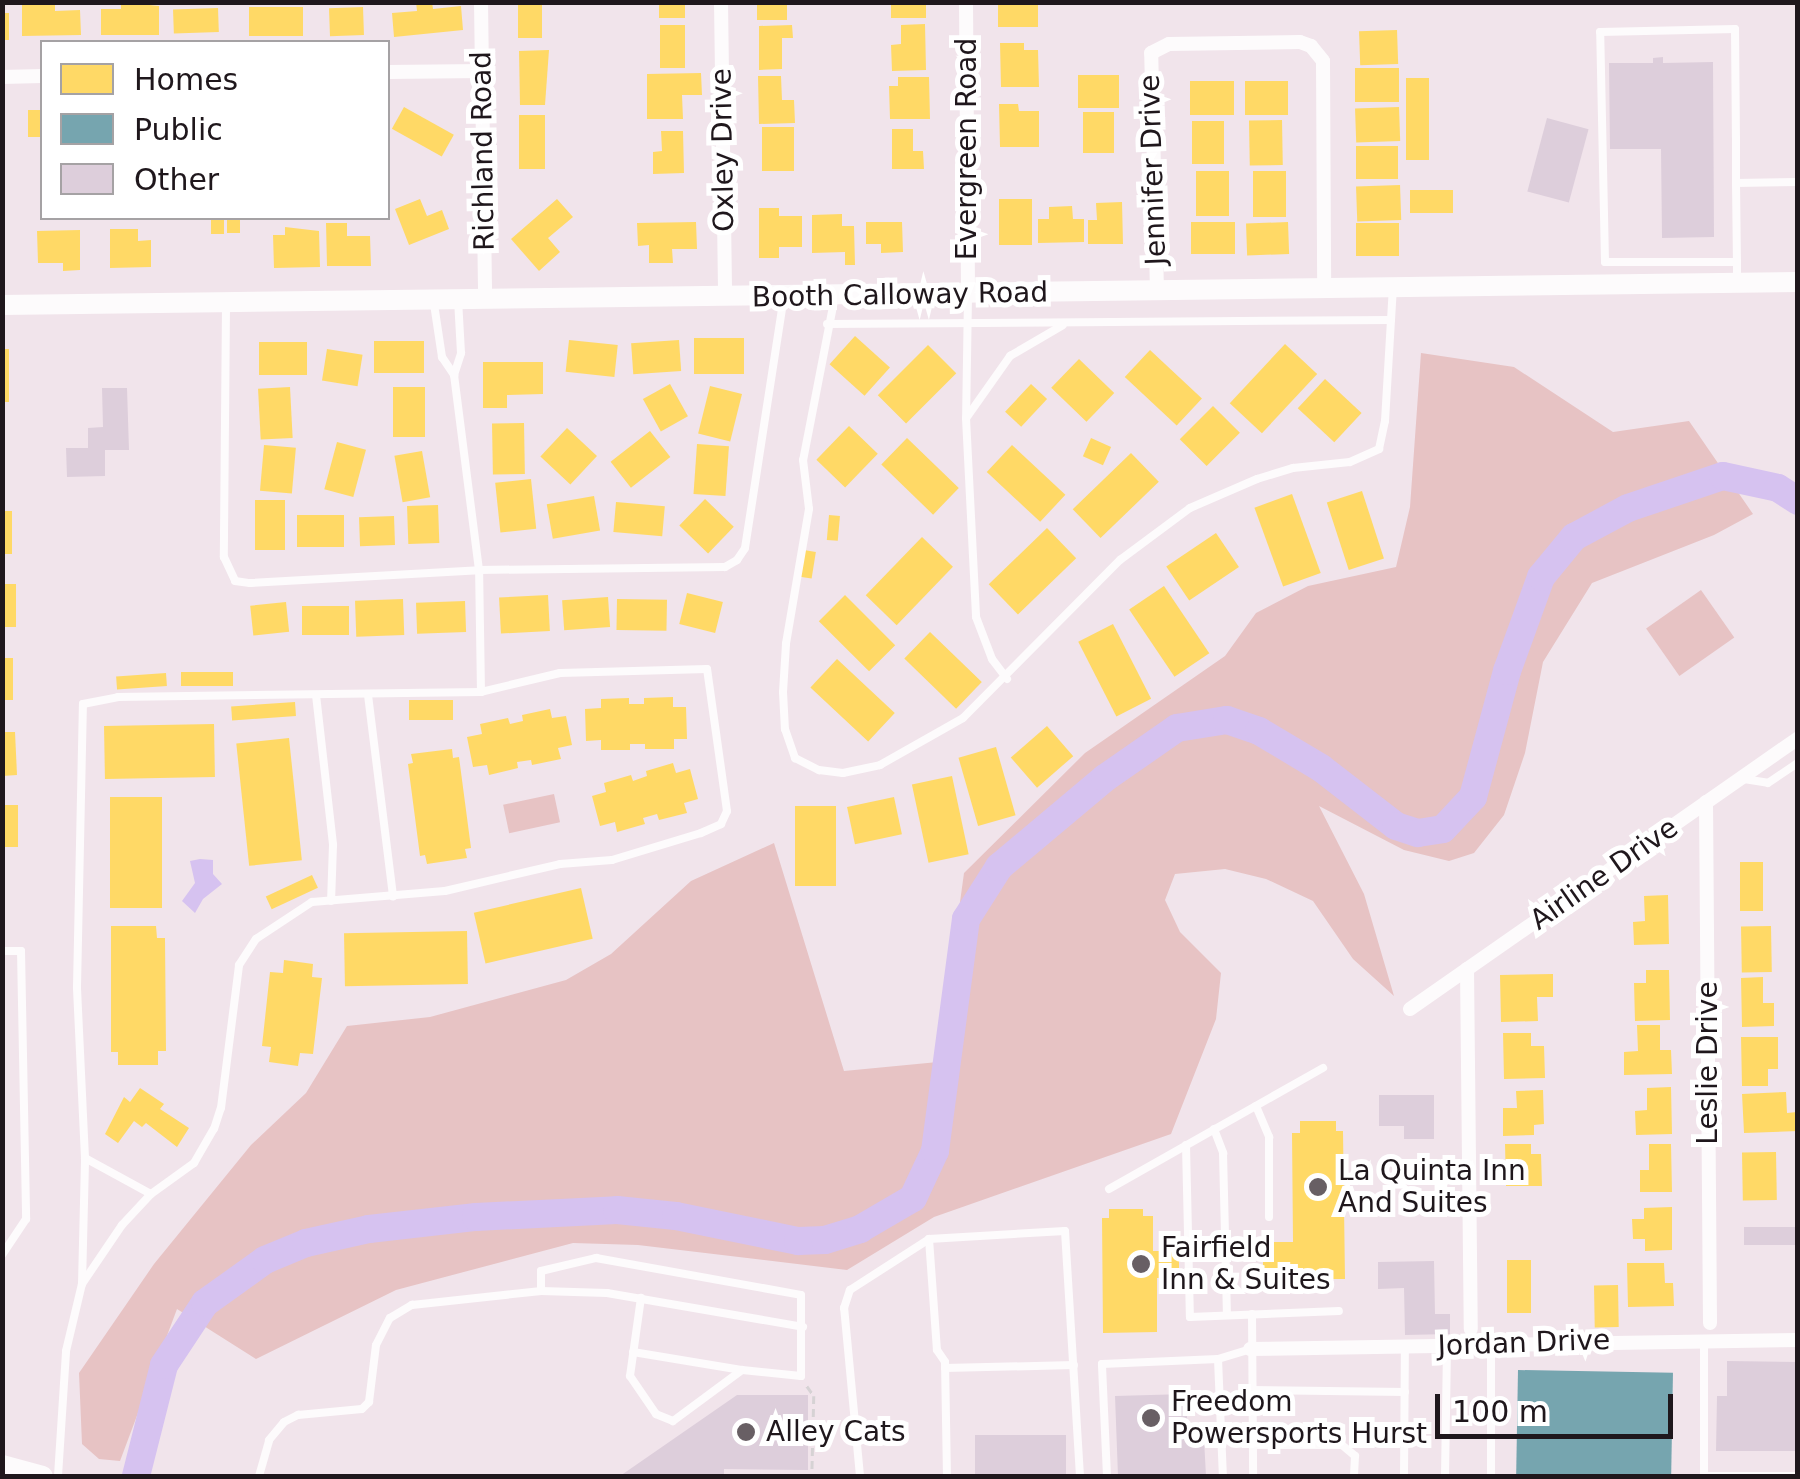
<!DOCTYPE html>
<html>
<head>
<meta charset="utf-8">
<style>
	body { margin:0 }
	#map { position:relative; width:1800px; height:1479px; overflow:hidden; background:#f1e4eb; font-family:"DejaVu Sans",sans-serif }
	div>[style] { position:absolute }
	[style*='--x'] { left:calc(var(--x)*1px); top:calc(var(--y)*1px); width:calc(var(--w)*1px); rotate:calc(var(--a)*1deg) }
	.green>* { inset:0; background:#e7c3c4; transform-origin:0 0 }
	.water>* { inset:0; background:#d6c2f0 }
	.homes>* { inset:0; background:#ffd966; transform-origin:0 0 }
	.public>* { inset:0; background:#76a5af; transform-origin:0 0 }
	.river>* { height:28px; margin:-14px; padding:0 14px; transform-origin:14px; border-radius:14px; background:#d6c2f0 }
	.building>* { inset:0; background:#ddcedb; transform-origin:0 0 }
	.path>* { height:2.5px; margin-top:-1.25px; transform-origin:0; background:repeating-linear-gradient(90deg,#d6d2d4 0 8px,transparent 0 13px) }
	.lane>* { height:8px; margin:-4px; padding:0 4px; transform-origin:4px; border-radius:4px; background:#fdfbfc }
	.street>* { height:14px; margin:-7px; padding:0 7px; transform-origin:7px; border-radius:7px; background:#fdfbfc }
	.secondary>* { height:20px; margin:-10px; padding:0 10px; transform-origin:10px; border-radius:10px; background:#fdfbfc }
	.dots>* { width:28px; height:28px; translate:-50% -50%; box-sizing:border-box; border:5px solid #fff; border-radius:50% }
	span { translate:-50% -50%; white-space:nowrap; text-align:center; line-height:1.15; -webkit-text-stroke:10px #fff; paint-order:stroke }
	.street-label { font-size:28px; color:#1f171c }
	.poi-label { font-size:28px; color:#1f171c }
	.left { translate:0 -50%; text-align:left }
	.frame { position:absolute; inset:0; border:5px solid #1f171c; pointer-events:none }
	.legend { position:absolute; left:40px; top:40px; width:350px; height:180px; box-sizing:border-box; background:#fff; border:2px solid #a5a2a4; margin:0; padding:12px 18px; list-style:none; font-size:30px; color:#1f171c }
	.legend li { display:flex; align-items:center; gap:20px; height:50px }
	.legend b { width:50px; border:2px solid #a5a2a4 }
	.scale { position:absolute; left:1435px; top:1394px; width:238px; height:45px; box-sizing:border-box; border:5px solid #1f171c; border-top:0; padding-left:12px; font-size:30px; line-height:35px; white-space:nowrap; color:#1f171c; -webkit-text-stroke:8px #fff; paint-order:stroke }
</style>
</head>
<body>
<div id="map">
	<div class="green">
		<div style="clip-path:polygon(1421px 353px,1514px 367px,1613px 432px,1689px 421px,1753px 514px,1714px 535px,1592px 583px,1543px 662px,1525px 753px,1504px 815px,1474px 853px,1449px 861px,1404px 850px,1319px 806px,1364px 894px,1394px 996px,1353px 959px,1313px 901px,1266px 879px,1225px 869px,1175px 874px,1165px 900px,1180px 932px,1221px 973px,1216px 1019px,1171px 1134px,934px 1217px,847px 1270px,638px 1245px,573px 1243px,396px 1290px,256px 1359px,177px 1309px,120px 1461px,99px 1459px,82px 1444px,79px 1373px,154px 1264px,251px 1145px,306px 1093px,347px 1026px,430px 1017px,566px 980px,611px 954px,691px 881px,774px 843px,844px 1071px,938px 1062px,964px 873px,1085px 753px,1225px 656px,1256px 613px,1308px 586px,1396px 567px,1410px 507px)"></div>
		<div style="left:1701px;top:590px;width:58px;height:67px;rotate:55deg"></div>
		<div style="left:554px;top:794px;width:29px;height:52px;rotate:78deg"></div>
	</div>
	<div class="water">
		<div style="clip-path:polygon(200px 859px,213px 860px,213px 874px,222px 884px,203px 899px,195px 913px,182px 901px,195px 883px,190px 861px)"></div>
	</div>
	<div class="homes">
		<div style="clip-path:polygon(55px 2px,55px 11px,80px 10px,81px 35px,22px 36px,22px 3px)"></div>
		<div style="clip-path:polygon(121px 2px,159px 6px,159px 35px,101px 35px,101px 9px,121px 9px)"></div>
		<div style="clip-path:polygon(416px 2px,432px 2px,433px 9px,461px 6px,463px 30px,394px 37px,392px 13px,417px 11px)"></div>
		<div style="left:518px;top:2px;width:24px;height:36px"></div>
		<div style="left:659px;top:2px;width:26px;height:16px"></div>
		<div style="left:757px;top:2px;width:30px;height:18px"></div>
		<div style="left:891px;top:2px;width:35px;height:16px"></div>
		<div style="left:998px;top:2px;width:40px;height:25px"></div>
		<div style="left:249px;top:7px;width:54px;height:29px"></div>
		<div style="left:363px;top:7px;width:28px;height:34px;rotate:88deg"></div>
		<div style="left:218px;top:8px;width:24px;height:45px;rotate:88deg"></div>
		<div style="left:9px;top:13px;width:27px;height:7px;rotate:90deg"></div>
		<div style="clip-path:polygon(925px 24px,926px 70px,892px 71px,891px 45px,901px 44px,901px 25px)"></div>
		<div style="left:660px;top:25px;width:25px;height:43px"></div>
		<div style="clip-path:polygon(792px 25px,793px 38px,782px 38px,782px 69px,759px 70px,759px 26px)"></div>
		<div style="left:1397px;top:30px;width:34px;height:38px;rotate:88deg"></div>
		<div style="clip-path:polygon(1000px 43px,1024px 43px,1024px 50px,1038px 50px,1039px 87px,1001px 87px)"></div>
		<div style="clip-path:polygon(549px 50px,545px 105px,520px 105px,519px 51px)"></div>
		<div style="left:1399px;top:68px;width:34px;height:44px;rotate:90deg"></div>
		<div style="clip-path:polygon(701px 73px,702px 95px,682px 95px,683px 119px,647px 119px,647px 74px)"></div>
		<div style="left:1078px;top:75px;width:41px;height:33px"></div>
		<div style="clip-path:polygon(758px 76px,781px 76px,782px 100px,794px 100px,795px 123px,759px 124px)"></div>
		<div style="clip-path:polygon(898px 77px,929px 77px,930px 119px,890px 119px,889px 86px,898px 86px)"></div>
		<div style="left:1406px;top:78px;width:23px;height:82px"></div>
		<div style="left:1234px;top:81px;width:34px;height:44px;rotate:90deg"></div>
		<div style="left:1245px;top:81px;width:43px;height:34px"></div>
		<div style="clip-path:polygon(999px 104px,1018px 104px,1019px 111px,1039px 111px,1039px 147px,1000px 147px)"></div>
		<div style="left:404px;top:107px;width:57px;height:25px;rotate:29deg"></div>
		<div style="left:1399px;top:107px;width:34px;height:44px;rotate:88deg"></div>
		<div style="left:28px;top:110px;width:14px;height:27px"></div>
		<div style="left:1083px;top:112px;width:31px;height:41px"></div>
		<div style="left:519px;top:115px;width:26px;height:54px"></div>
		<div style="left:1282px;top:120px;width:45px;height:33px;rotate:89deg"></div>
		<div style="left:1192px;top:121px;width:32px;height:43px"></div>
		<div style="left:762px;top:127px;width:32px;height:44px"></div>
		<div style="clip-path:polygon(892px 129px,913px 129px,913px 151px,923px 151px,924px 169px,892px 169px)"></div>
		<div style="clip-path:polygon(661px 131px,683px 131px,684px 173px,653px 174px,653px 152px,662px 151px)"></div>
		<div style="left:1356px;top:146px;width:42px;height:33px"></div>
		<div style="left:1229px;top:171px;width:45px;height:33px;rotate:90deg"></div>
		<div style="left:1253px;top:171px;width:33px;height:46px"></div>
		<div style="left:1400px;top:185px;width:35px;height:44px;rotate:88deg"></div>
		<div style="left:1410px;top:190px;width:43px;height:23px"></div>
		<div style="clip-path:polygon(420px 199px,427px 216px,442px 210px,449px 229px,409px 245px,395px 209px)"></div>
		<div style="clip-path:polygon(557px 199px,573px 217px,548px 238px,560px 252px,539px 271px,511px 239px)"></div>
		<div style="left:999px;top:199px;width:33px;height:46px"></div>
		<div style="clip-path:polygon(1122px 202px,1123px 244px,1088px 244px,1088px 220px,1097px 220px,1096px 203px)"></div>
		<div style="clip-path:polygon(1072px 206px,1073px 219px,1084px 219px,1084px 242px,1038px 243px,1038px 219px,1049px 219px,1049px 207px)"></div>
		<div style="clip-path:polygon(759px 208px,779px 208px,779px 216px,802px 216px,802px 247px,779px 247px,779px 258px,759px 258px)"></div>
		<div style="clip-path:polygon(842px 214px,842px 226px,854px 226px,855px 265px,845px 265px,845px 252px,812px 253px,812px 215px)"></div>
		<div style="left:211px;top:218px;width:13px;height:16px"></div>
		<div style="left:227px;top:218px;width:13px;height:15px"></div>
		<div style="clip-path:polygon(696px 222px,697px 249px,672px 249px,673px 263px,649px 263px,649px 245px,638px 246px,637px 223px)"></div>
		<div style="clip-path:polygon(866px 222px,902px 222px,903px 252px,881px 253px,881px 244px,866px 244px)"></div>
		<div style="left:1235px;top:222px;width:32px;height:44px;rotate:90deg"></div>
		<div style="left:1288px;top:222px;width:32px;height:42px;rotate:88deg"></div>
		<div style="clip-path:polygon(326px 223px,347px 223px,347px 236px,370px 236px,371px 266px,327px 266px)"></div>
		<div style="left:1356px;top:223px;width:43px;height:33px"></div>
		<div style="clip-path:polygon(285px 227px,319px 231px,320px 267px,274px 268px,273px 235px,285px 235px)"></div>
		<div style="clip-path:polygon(110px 229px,138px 229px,138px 241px,151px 240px,151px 267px,110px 268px)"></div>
		<div style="clip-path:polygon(80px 230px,80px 270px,63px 271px,63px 263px,38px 263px,37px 231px)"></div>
		<div style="left:855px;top:336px;width:47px;height:38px;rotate:42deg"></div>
		<div style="left:744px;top:338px;width:36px;height:50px;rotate:90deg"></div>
		<div style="left:569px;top:340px;width:49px;height:32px;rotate:6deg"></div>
		<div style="left:679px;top:340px;width:31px;height:48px;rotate:86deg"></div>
		<div style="left:424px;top:341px;width:32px;height:50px;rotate:90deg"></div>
		<div style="left:307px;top:342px;width:33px;height:48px;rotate:90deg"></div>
		<div style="left:1285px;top:344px;width:44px;height:81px;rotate:43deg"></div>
		<div style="left:928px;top:345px;width:40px;height:71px;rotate:45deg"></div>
		<div style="left:2px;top:349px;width:7px;height:53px"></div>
		<div style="left:327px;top:349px;width:36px;height:32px;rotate:9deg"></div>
		<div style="left:1150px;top:350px;width:71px;height:37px;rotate:43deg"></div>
		<div style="left:1079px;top:359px;width:49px;height:40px;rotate:44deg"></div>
		<div style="clip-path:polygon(483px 362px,543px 362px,543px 394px,507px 395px,507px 408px,483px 408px)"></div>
		<div style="left:1325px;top:379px;width:50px;height:40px;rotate:43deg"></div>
		<div style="left:670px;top:384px;width:37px;height:31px;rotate:61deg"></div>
		<div style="left:1031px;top:384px;width:22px;height:38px;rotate:43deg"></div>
		<div style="left:710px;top:386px;width:33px;height:49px;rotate:14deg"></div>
		<div style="left:290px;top:387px;width:51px;height:32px;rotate:87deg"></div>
		<div style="left:393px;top:387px;width:32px;height:50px"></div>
		<div style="left:1213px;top:406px;width:38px;height:47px;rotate:45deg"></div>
		<div style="left:524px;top:423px;width:51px;height:32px;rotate:89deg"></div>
		<div style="left:849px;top:426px;width:40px;height:47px;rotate:44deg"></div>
		<div style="left:567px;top:428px;width:41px;height:39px;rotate:43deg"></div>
		<div style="left:650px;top:431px;width:33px;height:50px;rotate:52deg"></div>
		<div style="left:907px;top:438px;width:72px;height:37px;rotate:44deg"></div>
		<div style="left:1091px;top:438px;width:22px;height:20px;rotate:24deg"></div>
		<div style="left:337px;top:442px;width:30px;height:49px;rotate:15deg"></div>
		<div style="left:697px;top:444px;width:32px;height:50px;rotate:4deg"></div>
		<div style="left:264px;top:445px;width:32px;height:46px;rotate:5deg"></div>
		<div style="left:1012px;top:445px;width:73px;height:37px;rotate:43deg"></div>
		<div style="left:422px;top:451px;width:47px;height:28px;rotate:80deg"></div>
		<div style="left:1131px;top:453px;width:40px;height:81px;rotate:46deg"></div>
		<div style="left:531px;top:479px;width:50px;height:36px;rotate:84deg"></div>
		<div style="left:1362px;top:491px;width:71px;height:37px;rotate:72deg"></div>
		<div style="left:1292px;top:494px;width:84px;height:40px;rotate:70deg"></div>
		<div style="left:594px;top:496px;width:35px;height:48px;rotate:80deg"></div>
		<div style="left:705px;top:499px;width:40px;height:37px;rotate:44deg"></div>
		<div style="left:255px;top:500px;width:30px;height:50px"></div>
		<div style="left:616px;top:502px;width:49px;height:30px;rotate:5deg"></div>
		<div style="left:438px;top:505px;width:38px;height:31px;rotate:88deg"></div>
		<div style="left:2px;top:511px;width:10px;height:43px"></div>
		<div style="left:297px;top:515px;width:47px;height:32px"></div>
		<div style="left:829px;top:515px;width:11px;height:25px;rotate:5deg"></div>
		<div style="left:394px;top:516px;width:29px;height:35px;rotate:88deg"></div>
		<div style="left:1047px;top:528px;width:42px;height:81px;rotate:46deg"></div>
		<div style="left:1216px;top:533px;width:41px;height:60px;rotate:56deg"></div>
		<div style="left:922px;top:537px;width:43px;height:81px;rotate:44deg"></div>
		<div style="left:804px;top:550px;width:12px;height:27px;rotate:9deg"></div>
		<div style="left:2px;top:584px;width:14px;height:43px"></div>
		<div style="left:1164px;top:586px;width:81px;height:42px;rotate:56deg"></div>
		<div style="left:687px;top:593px;width:37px;height:32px;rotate:14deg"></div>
		<div style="left:548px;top:595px;width:36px;height:49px;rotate:87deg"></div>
		<div style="left:845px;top:595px;width:71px;height:37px;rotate:45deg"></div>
		<div style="left:608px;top:597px;width:30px;height:46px;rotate:86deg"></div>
		<div style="left:403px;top:599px;width:36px;height:48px;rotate:88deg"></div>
		<div style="left:617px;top:599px;width:50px;height:31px;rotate:1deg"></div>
		<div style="left:465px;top:601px;width:31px;height:49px;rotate:88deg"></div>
		<div style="left:286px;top:602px;width:30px;height:36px;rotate:84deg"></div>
		<div style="left:349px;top:606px;width:29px;height:47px;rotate:90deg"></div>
		<div style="left:1113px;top:624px;width:84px;height:39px;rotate:63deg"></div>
		<div style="left:930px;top:632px;width:72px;height:37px;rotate:44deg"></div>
		<div style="left:13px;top:658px;width:42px;height:11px;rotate:90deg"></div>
		<div style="left:837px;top:659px;width:79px;height:39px;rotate:43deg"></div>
		<div style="left:233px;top:672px;width:14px;height:52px;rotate:90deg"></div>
		<div style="left:166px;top:673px;width:13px;height:50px;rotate:86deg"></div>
		<div style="clip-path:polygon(673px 697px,673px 707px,686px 707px,687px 739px,674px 739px,674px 749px,645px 749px,645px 744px,630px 744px,630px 750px,601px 750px,601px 740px,586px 741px,585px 709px,601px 708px,601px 699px,629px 698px,629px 704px,644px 704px,644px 698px)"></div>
		<div style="left:409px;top:700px;width:44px;height:20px"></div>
		<div style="left:295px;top:702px;width:14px;height:64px;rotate:86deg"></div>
		<div style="clip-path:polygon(550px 709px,552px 718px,566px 716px,572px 745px,558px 748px,561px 759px,532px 765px,531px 760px,517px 762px,518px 768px,489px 775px,487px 765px,473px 767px,467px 737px,482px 734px,480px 724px,508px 718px,510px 724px,523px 721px,522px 715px)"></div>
		<div style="left:214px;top:724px;width:53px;height:110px;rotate:89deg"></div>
		<div style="left:1047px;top:726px;width:40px;height:48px;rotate:49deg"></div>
		<div style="clip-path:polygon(2px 732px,15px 732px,17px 775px,2px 776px)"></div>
		<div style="left:289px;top:738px;width:123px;height:53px;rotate:84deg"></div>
		<div style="left:996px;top:747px;width:71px;height:39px;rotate:74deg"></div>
		<div style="clip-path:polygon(452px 749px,453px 758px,459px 757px,471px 848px,465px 849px,467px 858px,427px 864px,425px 855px,420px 856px,408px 764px,413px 763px,411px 754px)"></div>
		<div style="clip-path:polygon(673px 763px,676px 773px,690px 769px,698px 799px,684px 803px,687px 813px,659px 820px,657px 814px,643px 818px,645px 824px,617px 832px,615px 822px,600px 826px,592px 796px,606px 792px,604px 783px,631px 775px,633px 781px,647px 776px,646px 771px)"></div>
		<div style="left:952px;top:776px;width:80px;height:41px;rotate:78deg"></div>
		<div style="left:110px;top:797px;width:52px;height:111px"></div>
		<div style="left:894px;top:797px;width:38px;height:48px;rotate:78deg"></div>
		<div style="left:2px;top:805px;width:16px;height:42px"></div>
		<div style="left:795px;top:806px;width:41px;height:80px"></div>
		<div style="left:1740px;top:862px;width:23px;height:49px"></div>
		<div style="left:312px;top:875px;width:14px;height:51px;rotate:65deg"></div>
		<div style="left:581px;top:888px;width:52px;height:110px;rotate:77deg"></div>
		<div style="clip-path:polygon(1668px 895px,1669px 944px,1634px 945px,1633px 922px,1645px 921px,1644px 896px)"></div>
		<div style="clip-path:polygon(111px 926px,156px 926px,157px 938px,165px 938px,166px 1051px,158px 1051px,158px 1065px,118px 1065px,118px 1052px,111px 1052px)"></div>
		<div style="left:1771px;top:926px;width:46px;height:30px;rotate:89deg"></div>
		<div style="left:467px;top:931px;width:53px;height:123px;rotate:89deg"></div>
		<div style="clip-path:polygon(284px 960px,313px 964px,312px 977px,322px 978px,313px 1054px,300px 1053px,298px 1066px,269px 1062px,271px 1047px,262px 1046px,270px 972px,283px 973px)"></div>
		<div style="clip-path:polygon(1646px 970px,1669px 970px,1670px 1020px,1635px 1021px,1634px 983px,1646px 983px)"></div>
		<div style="clip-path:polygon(1553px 974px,1553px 997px,1537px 997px,1538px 1021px,1501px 1022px,1500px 975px)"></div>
		<div style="clip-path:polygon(1763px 977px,1763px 1003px,1774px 1003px,1774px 1026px,1742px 1027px,1741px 978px)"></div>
		<div style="clip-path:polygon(1637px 1025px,1660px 1025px,1660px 1050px,1671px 1050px,1672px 1074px,1624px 1075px,1624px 1052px,1638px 1051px)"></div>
		<div style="clip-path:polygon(1503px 1033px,1531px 1033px,1531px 1046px,1544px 1046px,1545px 1078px,1504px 1079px)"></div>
		<div style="clip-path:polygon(1741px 1037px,1778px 1037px,1778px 1069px,1768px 1069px,1768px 1086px,1742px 1086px)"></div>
		<div style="clip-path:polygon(1671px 1087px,1672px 1134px,1636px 1135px,1635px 1111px,1647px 1110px,1647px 1088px)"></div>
		<div style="clip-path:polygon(140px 1088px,164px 1104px,160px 1109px,189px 1128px,177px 1147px,146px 1123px,142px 1127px,134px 1121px,118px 1143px,105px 1134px,124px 1097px,130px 1102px)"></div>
		<div style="clip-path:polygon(1543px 1090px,1544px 1124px,1534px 1125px,1534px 1135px,1503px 1136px,1503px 1108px,1517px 1108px,1516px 1091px)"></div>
		<div style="clip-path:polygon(1786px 1092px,1787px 1113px,1797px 1112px,1798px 1131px,1744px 1133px,1742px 1094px)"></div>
		<div style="clip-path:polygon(1300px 1121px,1336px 1121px,1336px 1131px,1343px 1131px,1345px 1279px,1301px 1279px,1301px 1270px,1263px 1270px,1263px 1242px,1293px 1242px,1292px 1133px,1300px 1133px)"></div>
		<div style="clip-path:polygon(1505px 1144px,1531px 1144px,1531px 1154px,1541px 1154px,1542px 1186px,1506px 1186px)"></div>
		<div style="clip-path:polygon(1649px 1144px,1671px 1144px,1672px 1192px,1640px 1192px,1640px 1170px,1649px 1170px)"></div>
		<div style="left:1776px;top:1152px;width:48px;height:34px;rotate:89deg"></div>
		<div style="clip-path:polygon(1672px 1207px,1672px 1250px,1645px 1251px,1645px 1239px,1633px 1239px,1632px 1219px,1644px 1219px,1644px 1208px)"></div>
		<div style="clip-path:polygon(1109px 1209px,1143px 1209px,1143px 1216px,1153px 1216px,1153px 1251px,1179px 1251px,1179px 1277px,1157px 1278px,1157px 1332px,1103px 1333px,1102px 1218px,1109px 1218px)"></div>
		<div style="left:1507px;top:1260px;width:24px;height:53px"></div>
		<div style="clip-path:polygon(1627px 1263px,1664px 1263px,1665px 1283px,1673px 1283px,1674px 1306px,1628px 1307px)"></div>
		<div style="left:1618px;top:1285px;width:42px;height:24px;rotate:89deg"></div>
	</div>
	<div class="public">
		<div style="left:1518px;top:1370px;width:155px;height:106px;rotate:1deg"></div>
	</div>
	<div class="river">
		<div style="--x:136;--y:1476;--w:114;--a:-75.8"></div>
		<div style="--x:164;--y:1365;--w:74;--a:-56.5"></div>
		<div style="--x:205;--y:1303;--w:74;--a:-35.6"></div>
		<div style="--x:265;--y:1260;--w:44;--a:-22.5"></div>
		<div style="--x:306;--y:1243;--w:65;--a:-12.5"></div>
		<div style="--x:369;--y:1229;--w:108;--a:-6.4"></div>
		<div style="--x:476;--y:1217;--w:141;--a:-2.8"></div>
		<div style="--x:617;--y:1210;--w:59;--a:5.8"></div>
		<div style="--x:676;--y:1216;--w:125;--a:11.6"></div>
		<div style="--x:798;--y:1241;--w:27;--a:-2"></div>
		<div style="--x:825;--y:1240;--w:37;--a:-17"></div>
		<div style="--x:860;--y:1229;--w:61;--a:-30.3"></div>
		<div style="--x:913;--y:1198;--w:52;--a:-64.9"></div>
		<div style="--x:935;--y:1151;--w:234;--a:-82.4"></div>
		<div style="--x:966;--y:919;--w:62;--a:-57.6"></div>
		<div style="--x:999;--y:867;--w:138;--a:-40"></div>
		<div style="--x:1105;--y:778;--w:88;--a:-34.8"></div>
		<div style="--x:1177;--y:728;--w:51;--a:-9.1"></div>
		<div style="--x:1227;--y:720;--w:34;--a:19"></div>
		<div style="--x:1259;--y:731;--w:72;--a:30.8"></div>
		<div style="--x:1321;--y:768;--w:95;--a:37.7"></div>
		<div style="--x:1396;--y:826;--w:23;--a:18"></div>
		<div style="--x:1418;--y:833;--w:25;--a:-9"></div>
		<div style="--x:1443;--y:829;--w:44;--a:-46.8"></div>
		<div style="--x:1473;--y:797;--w:131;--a:-74.9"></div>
		<div style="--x:1507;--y:671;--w:100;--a:-70.1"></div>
		<div style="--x:1541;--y:577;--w:52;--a:-50.5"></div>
		<div style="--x:1574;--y:537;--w:61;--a:-28.2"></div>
		<div style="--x:1628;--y:508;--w:100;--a:-18.6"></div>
		<div style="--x:1723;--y:476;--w:56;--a:12.3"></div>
		<div style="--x:1778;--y:488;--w:24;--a:33"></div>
	</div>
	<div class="building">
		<div style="clip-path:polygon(1663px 57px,1663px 63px,1713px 62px,1714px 237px,1662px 238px,1661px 149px,1610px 149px,1609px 63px,1653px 63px,1653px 58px)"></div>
		<div style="left:1547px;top:118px;width:43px;height:76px;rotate:15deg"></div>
		<div style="clip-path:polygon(102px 388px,127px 388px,129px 450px,105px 450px,105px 476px,67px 477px,66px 448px,88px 448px,88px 428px,103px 427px)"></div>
		<div style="clip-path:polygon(1379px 1095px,1434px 1095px,1434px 1139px,1404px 1139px,1404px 1126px,1379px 1126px)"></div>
		<div style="left:1798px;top:1227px;width:18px;height:54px;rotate:90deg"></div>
		<div style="clip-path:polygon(1434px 1261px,1435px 1314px,1450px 1314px,1450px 1334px,1405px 1335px,1404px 1288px,1378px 1289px,1378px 1262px)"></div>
		<div style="clip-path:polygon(1727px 1361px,1798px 1362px,1798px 1451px,1716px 1451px,1717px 1396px,1727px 1396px)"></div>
		<div style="clip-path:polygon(1186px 1394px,1188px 1440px,1204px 1439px,1206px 1476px,1118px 1476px,1115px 1396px)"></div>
		<div style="clip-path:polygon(737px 1395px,808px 1395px,808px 1470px,724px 1469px,724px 1476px,620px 1476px)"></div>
		<div style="left:975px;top:1435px;width:91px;height:41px"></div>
	</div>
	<div class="path">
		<div style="--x:807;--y:1386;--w:12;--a:55"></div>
		<div style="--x:814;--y:1396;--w:80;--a:91.4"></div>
	</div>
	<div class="lane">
		<div style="--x:1736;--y:183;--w:62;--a:-0.9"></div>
		<div style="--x:1737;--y:262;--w:132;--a:180"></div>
		<div style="--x:1605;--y:262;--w:230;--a:-91.2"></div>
		<div style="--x:1600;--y:32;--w:135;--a:-1.3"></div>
		<div style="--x:1735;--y:29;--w:109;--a:89.5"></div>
		<div style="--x:1736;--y:138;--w:45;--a:90"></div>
		<div style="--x:1736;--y:183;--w:79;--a:89.3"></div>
		<div style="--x:1737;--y:262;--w:17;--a:90"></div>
		<div style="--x:835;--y:296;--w:167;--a:101"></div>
		<div style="--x:803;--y:460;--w:49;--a:83"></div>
		<div style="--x:809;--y:509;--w:137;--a:99.7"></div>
		<div style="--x:786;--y:644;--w:48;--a:93.6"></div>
		<div style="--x:783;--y:692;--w:37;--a:87"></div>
		<div style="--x:785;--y:729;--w:31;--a:71"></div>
		<div style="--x:795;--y:758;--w:27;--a:27"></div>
		<div style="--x:819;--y:770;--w:24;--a:7"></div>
		<div style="--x:843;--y:773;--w:38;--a:-12"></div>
		<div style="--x:880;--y:765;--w:95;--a:-29.5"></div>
		<div style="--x:963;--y:718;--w:223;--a:-45.2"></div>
		<div style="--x:1120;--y:560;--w:87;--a:-36.6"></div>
		<div style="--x:1190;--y:508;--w:73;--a:-23.4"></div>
		<div style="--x:1257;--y:479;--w:38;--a:-17"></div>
		<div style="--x:1293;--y:468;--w:57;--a:-6"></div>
		<div style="--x:1350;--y:462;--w:32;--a:-24"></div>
		<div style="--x:1379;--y:449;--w:29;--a:-78"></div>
		<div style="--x:1385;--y:421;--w:134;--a:-86.6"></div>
		<div style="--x:968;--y:296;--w:122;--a:90.9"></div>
		<div style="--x:966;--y:418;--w:199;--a:87.1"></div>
		<div style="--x:976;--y:617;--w:45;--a:69.1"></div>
		<div style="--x:992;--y:659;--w:25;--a:53"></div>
		<div style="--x:434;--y:304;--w:54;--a:81.4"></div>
		<div style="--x:442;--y:357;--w:22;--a:56"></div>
		<div style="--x:226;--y:306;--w:251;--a:90.5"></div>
		<div style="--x:224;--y:557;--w:26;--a:65"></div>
		<div style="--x:235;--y:581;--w:15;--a:8"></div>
		<div style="--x:250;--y:583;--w:229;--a:-3.2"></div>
		<div style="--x:479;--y:570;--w:246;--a:-0.7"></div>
		<div style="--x:725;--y:567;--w:14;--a:-30"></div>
		<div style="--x:737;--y:560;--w:14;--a:-56"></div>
		<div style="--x:745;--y:548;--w:254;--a:-81.2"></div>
		<div style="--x:827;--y:324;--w:564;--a:-0.41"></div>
		<div style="--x:967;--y:417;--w:75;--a:-54.8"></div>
		<div style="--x:1010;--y:356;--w:61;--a:-30.3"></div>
		<div style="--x:316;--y:695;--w:151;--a:83.5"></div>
		<div style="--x:333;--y:845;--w:56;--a:92"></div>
		<div style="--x:368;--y:695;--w:203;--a:82.9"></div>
		<div style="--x:1744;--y:779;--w:24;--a:9"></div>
		<div style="--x:1768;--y:783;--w:36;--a:-34"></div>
		<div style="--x:2;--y:951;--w:19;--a:0"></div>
		<div style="--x:21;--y:951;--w:268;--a:88.9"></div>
		<div style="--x:26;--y:1219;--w:43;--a:123.7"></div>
		<div style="--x:1256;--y:1106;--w:34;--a:67"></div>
		<div style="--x:1269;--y:1137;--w:80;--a:90"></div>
		<div style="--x:1214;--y:1129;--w:26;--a:69"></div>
		<div style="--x:1223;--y:1153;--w:162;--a:88.6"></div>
		<div style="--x:1186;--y:1145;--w:172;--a:88.7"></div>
		<div style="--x:1190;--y:1317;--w:149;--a:-2.3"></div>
		<div style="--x:85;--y:1158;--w:75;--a:28.6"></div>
		<div style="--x:1109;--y:1189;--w:246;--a:-29.5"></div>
		<div style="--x:929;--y:1239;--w:111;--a:85.9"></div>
		<div style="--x:937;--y:1350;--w:14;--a:56"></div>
		<div style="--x:945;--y:1362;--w:114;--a:89"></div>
		<div style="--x:82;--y:1284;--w:126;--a:-88.6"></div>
		<div style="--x:85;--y:1158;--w:171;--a:-92.7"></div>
		<div style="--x:77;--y:987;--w:283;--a:-88.8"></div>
		<div style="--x:83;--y:704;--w:36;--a:-11"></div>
		<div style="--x:118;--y:697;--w:363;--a:-0.8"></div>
		<div style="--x:541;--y:1291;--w:20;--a:-90"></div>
		<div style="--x:541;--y:1271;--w:57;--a:-13.3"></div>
		<div style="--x:596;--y:1258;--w:208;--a:10.2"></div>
		<div style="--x:801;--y:1295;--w:81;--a:90"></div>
		<div style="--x:801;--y:1376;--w:59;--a:-174.2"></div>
		<div style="--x:742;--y:1370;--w:86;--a:143.5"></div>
		<div style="--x:673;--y:1421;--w:18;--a:-158"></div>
		<div style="--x:656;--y:1414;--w:46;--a:-124.4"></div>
		<div style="--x:630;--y:1376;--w:79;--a:-82"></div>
		<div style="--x:1252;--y:1314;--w:162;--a:89.6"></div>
		<div style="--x:1704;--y:1339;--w:135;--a:90"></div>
		<div style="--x:633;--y:1352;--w:110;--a:9.4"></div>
		<div style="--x:1218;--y:1359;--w:34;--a:-17"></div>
		<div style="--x:945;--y:1368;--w:129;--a:-1.3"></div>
		<div style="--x:1250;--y:1390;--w:155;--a:0.7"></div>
		<div style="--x:1252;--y:1445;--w:90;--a:0"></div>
		<div style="--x:1342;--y:1445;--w:17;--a:40"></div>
		<div style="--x:1355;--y:1456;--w:20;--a:93"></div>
		<div style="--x:58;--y:1476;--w:125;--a:-86.3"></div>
		<div style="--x:66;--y:1351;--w:69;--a:-76.6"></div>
		<div style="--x:82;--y:1284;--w:71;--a:-55.9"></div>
		<div style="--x:122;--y:1225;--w:42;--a:-46.9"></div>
		<div style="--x:151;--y:1194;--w:53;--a:-35.8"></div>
		<div style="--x:194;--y:1163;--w:39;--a:-60"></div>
		<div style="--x:214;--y:1129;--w:22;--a:-72"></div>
		<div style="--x:221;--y:1108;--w:144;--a:-82.8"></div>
		<div style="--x:239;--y:965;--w:31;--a:-57"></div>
		<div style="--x:256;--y:939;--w:67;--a:-33.5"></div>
		<div style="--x:312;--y:902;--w:133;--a:-4.7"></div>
		<div style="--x:445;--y:891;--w:118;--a:-13.2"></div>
		<div style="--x:560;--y:864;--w:52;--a:-4.4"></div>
		<div style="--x:612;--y:860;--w:93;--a:-16.9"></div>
		<div style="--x:701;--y:833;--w:22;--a:-24"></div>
		<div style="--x:721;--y:824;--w:14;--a:-65"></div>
		<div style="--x:727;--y:811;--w:143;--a:-98"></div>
		<div style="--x:707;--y:669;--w:147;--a:178.4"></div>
		<div style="--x:560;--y:673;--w:81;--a:166.5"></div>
		<div style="--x:481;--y:692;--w:122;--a:-90.9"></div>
		<div style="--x:479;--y:570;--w:197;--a:-97.3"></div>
		<div style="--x:454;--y:375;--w:23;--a:-72"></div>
		<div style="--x:461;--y:353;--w:53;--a:-93.2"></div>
		<div style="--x:259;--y:1476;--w:37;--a:-74"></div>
		<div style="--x:269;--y:1440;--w:23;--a:-50"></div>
		<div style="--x:284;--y:1422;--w:16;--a:-27"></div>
		<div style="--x:298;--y:1415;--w:64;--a:-5.4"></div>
		<div style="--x:362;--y:1409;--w:10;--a:-45"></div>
		<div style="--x:369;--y:1402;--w:57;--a:-83"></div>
		<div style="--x:376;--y:1345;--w:30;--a:-63"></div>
		<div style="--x:390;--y:1318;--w:26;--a:-31"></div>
		<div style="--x:412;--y:1305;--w:130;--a:-6.2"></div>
		<div style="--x:541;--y:1291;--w:66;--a:1.7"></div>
		<div style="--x:607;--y:1293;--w:199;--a:9.8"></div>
		<div style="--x:860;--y:1476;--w:169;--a:-95.4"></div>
		<div style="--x:844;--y:1308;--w:19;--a:-72"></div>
		<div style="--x:850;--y:1290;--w:94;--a:-32.8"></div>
		<div style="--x:929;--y:1239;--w:136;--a:-3.4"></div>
		<div style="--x:1065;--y:1231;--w:245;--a:86.5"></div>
		<div style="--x:1107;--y:1476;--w:112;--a:-92.6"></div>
		<div style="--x:1102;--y:1364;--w:116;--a:-2.5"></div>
		<div style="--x:1218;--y:1359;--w:117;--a:87.6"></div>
		<div style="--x:1404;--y:1476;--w:130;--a:-89.6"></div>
		<div style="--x:1445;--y:1476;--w:131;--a:-89.1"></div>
		<div style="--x:1491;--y:1476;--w:130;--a:-90"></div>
		<div style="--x:1704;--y:1476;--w:93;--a:0"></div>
	</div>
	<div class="street">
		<div style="--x:481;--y:2;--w:298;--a:89.2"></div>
		<div style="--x:721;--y:2;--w:295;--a:89.2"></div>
		<div style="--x:966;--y:2;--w:293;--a:89.6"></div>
		<div style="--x:388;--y:72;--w:94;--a:-0.6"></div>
		<div style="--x:2;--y:77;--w:40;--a:-1.4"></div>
		<div style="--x:1157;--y:291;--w:238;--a:-91.4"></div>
		<div style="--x:1151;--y:53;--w:20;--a:-27"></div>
		<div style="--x:1169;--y:44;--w:131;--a:-0.9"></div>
		<div style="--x:1300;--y:42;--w:12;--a:20"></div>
		<div style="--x:1311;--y:46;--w:19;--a:51"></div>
		<div style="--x:1323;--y:61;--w:228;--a:89.7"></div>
		<div style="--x:1706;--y:802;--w:521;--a:89.56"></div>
		<div style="--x:1467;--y:969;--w:360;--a:89.4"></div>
		<div style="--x:1410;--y:1009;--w:473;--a:-34.9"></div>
		<div style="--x:1250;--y:1349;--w:548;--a:-0.94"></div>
	</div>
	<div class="secondary">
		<div style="--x:2;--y:305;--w:1796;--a:-0.73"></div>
		<div style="--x:2;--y:1465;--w:42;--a:15"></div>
	</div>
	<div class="dots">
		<div style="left:1318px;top:1187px;background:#685f64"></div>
		<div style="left:1141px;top:1264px;background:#685f64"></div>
		<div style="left:1151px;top:1418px;background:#685f64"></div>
		<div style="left:746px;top:1432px;background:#685f64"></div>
	</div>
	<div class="street-label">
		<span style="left:967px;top:149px;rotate:-90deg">Evergreen Road</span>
		<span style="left:723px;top:150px;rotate:-91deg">Oxley Drive</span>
		<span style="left:483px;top:151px;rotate:-91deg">Richland Road</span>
		<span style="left:1153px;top:170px;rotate:-92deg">Jennifer Drive</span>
		<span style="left:900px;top:295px;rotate:-1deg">Booth Calloway Road</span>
		<span style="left:1604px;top:874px;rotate:-35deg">Airline Drive</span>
		<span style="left:1708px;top:1063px;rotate:-90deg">Leslie Drive</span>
		<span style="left:1524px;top:1343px;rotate:-2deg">Jordan Drive</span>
	</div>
	<div class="poi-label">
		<span class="left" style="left:1338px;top:1187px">La Quinta Inn<br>And Suites</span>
		<span class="left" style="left:1161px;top:1264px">Fairfield<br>Inn &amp; Suites</span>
		<span class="left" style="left:1171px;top:1418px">Freedom<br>Powersports Hurst</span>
		<span class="left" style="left:766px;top:1432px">Alley Cats</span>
	</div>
	<div class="frame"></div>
	<ul class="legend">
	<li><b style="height:28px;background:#ffd966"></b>Homes</li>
	<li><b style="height:28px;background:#76a5af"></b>Public</li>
	<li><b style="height:28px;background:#ddcedb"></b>Other</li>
	</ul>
	<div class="scale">100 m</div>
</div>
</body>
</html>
